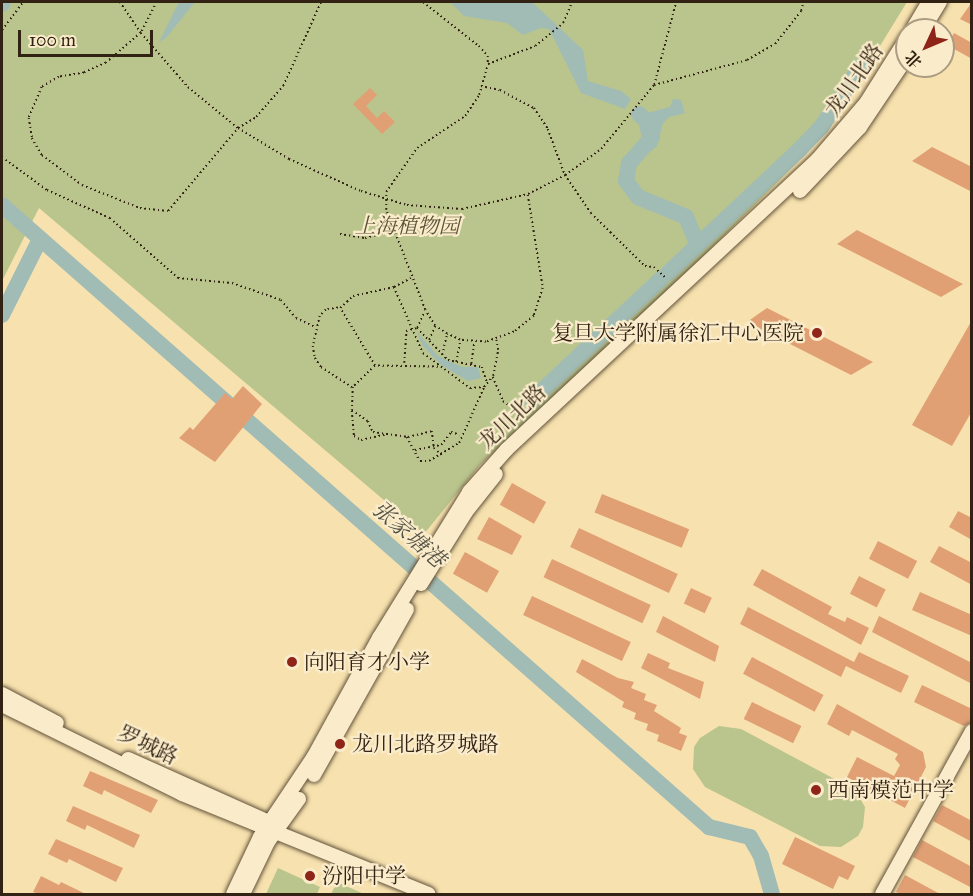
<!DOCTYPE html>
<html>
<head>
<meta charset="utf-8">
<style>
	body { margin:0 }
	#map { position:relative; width:973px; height:896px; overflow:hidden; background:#f7e2af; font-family:"IM FELL Great Primer","Noto Serif SC",serif }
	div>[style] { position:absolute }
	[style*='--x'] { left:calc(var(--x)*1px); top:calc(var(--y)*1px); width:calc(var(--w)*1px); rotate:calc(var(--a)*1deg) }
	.green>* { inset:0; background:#bac48d }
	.water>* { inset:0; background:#a1bcb5 }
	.river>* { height:16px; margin:-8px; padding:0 8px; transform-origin:8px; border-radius:8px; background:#a1bcb5 }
	.building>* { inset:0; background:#e19f74; transform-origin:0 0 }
	.path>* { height:1.5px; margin-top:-0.75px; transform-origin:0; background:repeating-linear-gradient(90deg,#322213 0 1.5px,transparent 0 4.5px) }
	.roads { filter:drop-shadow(0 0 2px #63523a) drop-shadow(0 0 2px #63523a) }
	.minor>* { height:14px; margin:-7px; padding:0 7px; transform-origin:7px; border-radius:7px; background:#faeccb }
	.dots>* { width:16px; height:16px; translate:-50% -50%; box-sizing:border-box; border:3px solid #faeccb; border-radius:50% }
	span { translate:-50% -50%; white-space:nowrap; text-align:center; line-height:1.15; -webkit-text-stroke:4.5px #faeccb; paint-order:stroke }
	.street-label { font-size:21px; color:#322213 }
	.park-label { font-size:21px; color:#5b5338; font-style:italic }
	.poi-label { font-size:21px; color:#322213 }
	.right { translate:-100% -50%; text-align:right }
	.left { translate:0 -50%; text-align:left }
	.water-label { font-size:22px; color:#535044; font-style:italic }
	.frame { position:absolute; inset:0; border:3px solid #322213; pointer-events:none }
	.north { position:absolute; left:895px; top:18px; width:60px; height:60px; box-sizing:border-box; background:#faeccb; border:2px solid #aa9b81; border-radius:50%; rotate:226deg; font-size:16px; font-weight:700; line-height:24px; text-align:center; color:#322213 }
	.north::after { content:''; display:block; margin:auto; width:21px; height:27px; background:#8f2418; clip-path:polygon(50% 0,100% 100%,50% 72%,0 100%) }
	.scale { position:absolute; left:18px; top:30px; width:135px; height:27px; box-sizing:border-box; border:3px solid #322213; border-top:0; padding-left:8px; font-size:18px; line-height:21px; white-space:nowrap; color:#322213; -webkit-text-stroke:4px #faeccb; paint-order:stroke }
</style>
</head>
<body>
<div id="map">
	<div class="green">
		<div style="clip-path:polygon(2px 2px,907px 2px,848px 98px,806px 154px,685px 274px,480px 465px,424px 534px,39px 208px,2px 281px)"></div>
		<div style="clip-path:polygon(719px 726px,741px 729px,855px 790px,865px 807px,863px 827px,858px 836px,841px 847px,820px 846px,705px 787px,693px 769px,694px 747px,700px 738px)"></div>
		<div style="clip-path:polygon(278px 868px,320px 887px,317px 894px,266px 894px)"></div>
		<div style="clip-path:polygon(337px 882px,364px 894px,331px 894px)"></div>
	</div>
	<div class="water">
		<div style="clip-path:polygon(179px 2px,195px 2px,166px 38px,159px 42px)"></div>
		<div style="clip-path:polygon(450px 2px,532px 2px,583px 50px,588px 81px,621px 91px,631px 99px,625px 109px,581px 93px,549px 29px,541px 28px,523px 35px,507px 23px,464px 16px)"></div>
		<div style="clip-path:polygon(673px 99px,681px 100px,685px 113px,669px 117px,663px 123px,657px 146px,650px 152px,644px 149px,639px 124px,651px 112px,670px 107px)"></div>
		<div style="clip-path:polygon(417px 332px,438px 356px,462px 367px,478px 367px,481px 378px,468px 381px,441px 365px,422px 345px)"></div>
	</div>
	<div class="river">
		<div style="--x:2;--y:4;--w:2;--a:-63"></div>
		<div style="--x:639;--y:114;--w:16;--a:43"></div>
		<div style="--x:651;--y:125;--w:12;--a:85"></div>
		<div style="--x:652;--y:137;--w:35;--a:131"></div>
		<div style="--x:629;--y:163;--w:18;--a:99"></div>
		<div style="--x:626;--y:181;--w:20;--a:53"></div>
		<div style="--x:638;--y:197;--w:52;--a:22.6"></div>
		<div style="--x:686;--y:217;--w:30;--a:67"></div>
		<div style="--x:2;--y:205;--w:942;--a:41.34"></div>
		<div style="--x:709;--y:827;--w:42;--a:13.7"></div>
		<div style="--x:750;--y:837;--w:22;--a:60"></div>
		<div style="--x:761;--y:856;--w:40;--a:74"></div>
		<div style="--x:668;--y:273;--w:180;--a:-43.2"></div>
		<div style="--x:799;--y:150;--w:33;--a:-46"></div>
		<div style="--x:822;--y:126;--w:72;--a:-57"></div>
		<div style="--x:2;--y:315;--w:85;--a:-63.4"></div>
		<div style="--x:532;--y:400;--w:177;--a:-43.2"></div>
	</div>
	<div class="building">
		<div style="clip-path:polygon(972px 2px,972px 25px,960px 19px)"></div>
		<div style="clip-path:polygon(954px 33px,972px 43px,972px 59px,947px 45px)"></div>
		<div style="clip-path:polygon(370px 88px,377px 95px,366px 106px,377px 118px,384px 111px,395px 122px,382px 134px,353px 104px)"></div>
		<div style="clip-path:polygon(932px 147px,972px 167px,972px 192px,912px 161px)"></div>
		<div style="clip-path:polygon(857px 230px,963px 284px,941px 297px,837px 244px)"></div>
		<div style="clip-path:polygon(767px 308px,873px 362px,851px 375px,747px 322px)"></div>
		<div style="clip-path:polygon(972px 320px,972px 411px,952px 446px,912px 425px)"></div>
		<div style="clip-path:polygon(243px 386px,262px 404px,215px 462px,179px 438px,190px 427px,193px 430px,225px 393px,232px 399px)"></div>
		<div style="left:512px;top:483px;width:39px;height:25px;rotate:29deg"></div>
		<div style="left:602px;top:494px;width:94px;height:20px;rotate:22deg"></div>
		<div style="clip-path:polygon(958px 511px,972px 518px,972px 540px,949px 527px)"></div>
		<div style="clip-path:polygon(489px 517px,522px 536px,512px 555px,477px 539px)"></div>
		<div style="left:579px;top:528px;width:109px;height:21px;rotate:25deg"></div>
		<div style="left:878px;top:541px;width:44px;height:20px;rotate:27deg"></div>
		<div style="clip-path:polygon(939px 546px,972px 563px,972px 585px,930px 562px)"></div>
		<div style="left:465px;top:552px;width:39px;height:25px;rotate:29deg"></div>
		<div style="left:552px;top:559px;width:109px;height:20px;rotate:25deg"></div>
		<div style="clip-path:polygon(762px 569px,832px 607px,828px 614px,845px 622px,847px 617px,869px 628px,861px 645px,753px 585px)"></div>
		<div style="left:859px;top:576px;width:30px;height:20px;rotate:27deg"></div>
		<div style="left:691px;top:588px;width:23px;height:17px;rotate:25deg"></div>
		<div style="clip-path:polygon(920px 592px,972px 615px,972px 636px,912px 610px)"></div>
		<div style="left:532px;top:596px;width:109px;height:21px;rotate:25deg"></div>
		<div style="clip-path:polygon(748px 607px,854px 662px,859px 652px,909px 676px,901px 693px,846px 666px,841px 677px,740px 624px)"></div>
		<div style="clip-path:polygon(663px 616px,719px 646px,715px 662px,656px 632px)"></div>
		<div style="clip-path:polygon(879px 616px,972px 663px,972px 684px,872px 632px)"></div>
		<div style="clip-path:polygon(648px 653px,670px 663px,668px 668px,704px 682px,700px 699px,641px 668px)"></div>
		<div style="left:752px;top:657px;width:81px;height:19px;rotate:28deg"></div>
		<div style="clip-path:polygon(582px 659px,618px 678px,634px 682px,631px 688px,646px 694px,644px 700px,657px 705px,654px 711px,681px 728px,679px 733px,687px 736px,681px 751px,657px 741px,659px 735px,646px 730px,648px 724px,634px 719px,636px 713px,622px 707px,624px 702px,576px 672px)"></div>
		<div style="clip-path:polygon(922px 685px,972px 709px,972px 722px,964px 726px,914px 702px)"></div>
		<div style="left:752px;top:702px;width:55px;height:19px;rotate:26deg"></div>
		<div style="clip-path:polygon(837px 704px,923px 752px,926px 767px,905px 808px,847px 777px,857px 757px,894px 776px,900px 765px,895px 759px,898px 754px,852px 730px,849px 736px,827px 724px)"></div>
		<div style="clip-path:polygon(90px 771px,158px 800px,151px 813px,104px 790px,102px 795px,83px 786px)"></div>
		<div style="clip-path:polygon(942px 805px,972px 821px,972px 842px,933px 821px)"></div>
		<div style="clip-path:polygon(73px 806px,140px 835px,134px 848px,87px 825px,85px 830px,66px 821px)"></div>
		<div style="clip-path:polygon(795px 837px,855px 866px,848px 880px,839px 876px,833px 889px,782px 864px)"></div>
		<div style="clip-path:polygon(56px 839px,123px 868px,116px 882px,69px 859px,67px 863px,48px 854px)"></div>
		<div style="clip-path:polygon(922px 840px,972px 867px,972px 888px,913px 857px)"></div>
		<div style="clip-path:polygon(905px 875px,940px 894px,901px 894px,896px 892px)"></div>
		<div style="clip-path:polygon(41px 876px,59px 885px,61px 882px,86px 894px,39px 894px,33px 892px)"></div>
	</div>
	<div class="path">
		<div style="--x:120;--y:2;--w:37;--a:56"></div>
		<div style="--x:141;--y:33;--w:46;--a:139.4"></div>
		<div style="--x:106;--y:63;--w:24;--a:156"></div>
		<div style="--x:84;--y:73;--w:25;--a:171"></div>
		<div style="--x:59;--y:77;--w:20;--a:150"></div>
		<div style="--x:42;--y:87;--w:34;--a:113"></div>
		<div style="--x:29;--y:118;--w:20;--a:81"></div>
		<div style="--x:32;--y:138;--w:20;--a:60"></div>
		<div style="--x:42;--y:155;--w:50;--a:36.9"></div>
		<div style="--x:82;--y:185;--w:62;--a:21.6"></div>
		<div style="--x:140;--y:208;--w:28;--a:6"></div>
		<div style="--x:168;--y:211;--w:109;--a:-49.9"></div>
		<div style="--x:238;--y:128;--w:60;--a:31.3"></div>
		<div style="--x:289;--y:159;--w:79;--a:24"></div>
		<div style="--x:361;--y:191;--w:48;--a:16.9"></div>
		<div style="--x:407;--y:205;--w:55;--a:4.2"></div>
		<div style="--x:462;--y:209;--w:68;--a:-12.8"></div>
		<div style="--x:528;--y:194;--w:42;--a:-27.2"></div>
		<div style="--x:565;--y:175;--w:44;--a:-35.8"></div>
		<div style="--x:601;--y:149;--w:83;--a:-50.4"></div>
		<div style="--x:654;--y:85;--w:96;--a:-15"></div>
		<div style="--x:747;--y:60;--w:32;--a:-30"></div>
		<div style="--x:775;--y:44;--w:42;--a:-51.8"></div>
		<div style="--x:801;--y:11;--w:9;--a:-77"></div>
		<div style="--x:157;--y:2;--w:35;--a:117"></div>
		<div style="--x:141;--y:33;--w:72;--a:49"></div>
		<div style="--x:188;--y:87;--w:65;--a:39.4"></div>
		<div style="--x:238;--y:128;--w:21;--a:-31"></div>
		<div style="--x:256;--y:117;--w:41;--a:-48.9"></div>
		<div style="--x:283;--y:86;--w:92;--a:-65.7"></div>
		<div style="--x:423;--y:2;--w:71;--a:38.2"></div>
		<div style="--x:479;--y:46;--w:13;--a:48"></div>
		<div style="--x:488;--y:56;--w:7;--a:90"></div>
		<div style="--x:2;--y:30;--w:35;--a:-53"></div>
		<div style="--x:654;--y:85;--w:86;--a:-75.2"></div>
		<div style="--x:481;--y:86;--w:19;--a:12"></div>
		<div style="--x:500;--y:90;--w:38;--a:28"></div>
		<div style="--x:534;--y:108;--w:25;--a:56"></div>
		<div style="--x:548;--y:129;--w:49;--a:69.7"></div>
		<div style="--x:565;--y:175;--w:46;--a:55.6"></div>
		<div style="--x:591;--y:213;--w:76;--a:44.5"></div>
		<div style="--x:645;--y:266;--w:9;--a:6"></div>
		<div style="--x:654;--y:267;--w:16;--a:43"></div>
		<div style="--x:2;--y:157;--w:56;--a:36.3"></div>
		<div style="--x:47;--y:190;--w:69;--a:24"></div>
		<div style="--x:110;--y:218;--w:91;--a:41.4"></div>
		<div style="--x:178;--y:278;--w:54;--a:5.3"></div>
		<div style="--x:232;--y:283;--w:52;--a:19.1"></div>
		<div style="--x:281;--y:300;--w:23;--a:50"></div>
		<div style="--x:296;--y:318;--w:21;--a:25"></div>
		<div style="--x:528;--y:195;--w:94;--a:80.8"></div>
		<div style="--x:543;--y:288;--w:29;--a:108"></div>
		<div style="--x:534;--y:316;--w:26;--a:141"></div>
		<div style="--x:514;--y:332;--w:30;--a:160"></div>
		<div style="--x:486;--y:342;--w:26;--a:-176"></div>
		<div style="--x:460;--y:340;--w:14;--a:-155"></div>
		<div style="--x:447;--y:334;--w:14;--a:-146"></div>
		<div style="--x:435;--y:326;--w:19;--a:-122"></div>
		<div style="--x:425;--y:310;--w:107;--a:-111.3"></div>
		<div style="--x:386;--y:210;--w:18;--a:-90"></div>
		<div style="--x:386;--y:192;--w:54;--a:-54.8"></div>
		<div style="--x:417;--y:148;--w:58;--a:-33.7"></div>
		<div style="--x:465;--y:116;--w:25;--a:-56"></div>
		<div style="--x:479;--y:95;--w:32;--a:-74"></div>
		<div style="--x:488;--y:64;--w:50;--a:-21"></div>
		<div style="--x:535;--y:46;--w:36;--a:-39"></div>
		<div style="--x:563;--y:23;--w:23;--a:-67"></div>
		<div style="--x:340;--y:234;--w:25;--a:9"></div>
		<div style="--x:365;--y:238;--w:30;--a:-15"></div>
		<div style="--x:394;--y:287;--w:72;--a:66.3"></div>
		<div style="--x:423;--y:353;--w:59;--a:36.7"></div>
		<div style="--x:470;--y:388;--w:14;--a:-4"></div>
		<div style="--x:484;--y:387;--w:14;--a:-51"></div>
		<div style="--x:493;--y:376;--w:26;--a:-79"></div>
		<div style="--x:498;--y:350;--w:10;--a:-101"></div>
		<div style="--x:338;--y:308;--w:12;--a:171"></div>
		<div style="--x:326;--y:310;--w:8;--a:135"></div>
		<div style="--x:320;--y:316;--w:31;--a:103"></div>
		<div style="--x:313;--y:346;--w:12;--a:81"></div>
		<div style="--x:315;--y:358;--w:11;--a:56"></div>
		<div style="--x:321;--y:367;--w:37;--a:33"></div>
		<div style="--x:417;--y:328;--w:45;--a:45.9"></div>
		<div style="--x:448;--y:360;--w:35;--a:12"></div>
		<div style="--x:482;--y:367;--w:16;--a:72"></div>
		<div style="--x:429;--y:340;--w:15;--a:-67"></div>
		<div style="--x:442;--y:355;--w:22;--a:-77"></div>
		<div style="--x:456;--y:362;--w:21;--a:-79"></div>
		<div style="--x:404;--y:363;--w:32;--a:-86"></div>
		<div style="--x:406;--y:331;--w:11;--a:-15"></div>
		<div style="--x:417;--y:328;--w:17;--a:-66"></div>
		<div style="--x:471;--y:364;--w:22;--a:-82"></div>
		<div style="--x:375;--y:366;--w:68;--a:-121.1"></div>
		<div style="--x:340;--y:308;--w:18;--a:-43"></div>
		<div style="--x:353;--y:296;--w:42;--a:-12.4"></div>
		<div style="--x:394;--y:287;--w:19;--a:-28"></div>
		<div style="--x:438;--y:367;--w:63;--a:-179.1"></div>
		<div style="--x:375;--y:366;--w:30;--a:136"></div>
		<div style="--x:353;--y:387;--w:23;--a:92"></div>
		<div style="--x:352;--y:410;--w:19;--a:35"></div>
		<div style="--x:368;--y:421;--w:12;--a:66"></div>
		<div style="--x:373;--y:432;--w:34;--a:8"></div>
		<div style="--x:407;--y:437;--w:27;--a:62"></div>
		<div style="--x:420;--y:461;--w:9;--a:0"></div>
		<div style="--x:429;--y:461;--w:35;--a:-31"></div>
		<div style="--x:459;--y:443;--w:61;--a:-65.9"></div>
		<div style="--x:493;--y:377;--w:26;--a:67"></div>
		<div style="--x:503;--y:401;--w:26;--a:37"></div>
		<div style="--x:352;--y:411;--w:25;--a:85"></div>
		<div style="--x:354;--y:436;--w:8;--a:30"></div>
		<div style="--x:361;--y:440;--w:27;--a:-13"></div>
		<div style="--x:408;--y:437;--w:25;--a:-14"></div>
		<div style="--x:432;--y:431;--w:17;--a:83"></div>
		<div style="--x:434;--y:448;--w:11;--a:41"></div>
		<div style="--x:415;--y:450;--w:26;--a:-11"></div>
		<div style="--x:441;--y:445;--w:16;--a:-52"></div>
		<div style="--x:451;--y:432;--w:9;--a:18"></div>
	</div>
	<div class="roads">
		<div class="minor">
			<div style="--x:912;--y:30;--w:33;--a:-59"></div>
			<div style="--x:923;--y:30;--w:33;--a:-59"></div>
			<div style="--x:800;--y:191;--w:88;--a:-46.8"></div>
			<div style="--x:860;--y:127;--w:84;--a:-56.1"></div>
			<div style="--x:421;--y:584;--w:85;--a:-58"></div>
			<div style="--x:466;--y:512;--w:48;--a:-51.7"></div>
			<div style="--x:2;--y:694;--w:62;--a:27.8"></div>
			<div style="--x:2;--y:705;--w:201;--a:26.3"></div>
			<div style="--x:182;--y:794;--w:266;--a:22.1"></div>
			<div style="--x:128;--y:759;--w:154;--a:24.1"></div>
			<div style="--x:314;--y:775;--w:190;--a:-60.7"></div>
			<div style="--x:233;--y:894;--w:63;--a:-64.7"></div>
			<div style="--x:260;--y:837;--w:97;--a:-56.3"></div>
			<div style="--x:314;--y:756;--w:135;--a:-61.2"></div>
			<div style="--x:379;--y:638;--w:172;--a:-58.3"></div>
			<div style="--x:469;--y:492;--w:57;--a:-48.5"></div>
			<div style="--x:507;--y:449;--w:424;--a:-43"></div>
			<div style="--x:817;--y:160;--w:75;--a:-49.3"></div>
			<div style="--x:866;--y:103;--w:77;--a:-57.8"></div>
			<div style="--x:243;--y:894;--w:58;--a:-64.3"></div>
			<div style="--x:268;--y:842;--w:53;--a:-54.2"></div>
			<div style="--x:882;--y:894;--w:186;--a:-61.1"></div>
		</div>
	</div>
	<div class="dots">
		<div style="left:817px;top:333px;background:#8f2418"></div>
		<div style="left:292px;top:662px;background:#8f2418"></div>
		<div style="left:340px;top:744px;background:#8f2418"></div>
		<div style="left:816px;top:790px;background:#8f2418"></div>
		<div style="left:310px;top:876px;background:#8f2418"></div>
	</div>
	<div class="street-label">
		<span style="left:854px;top:80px;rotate:-55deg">龙川北路</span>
		<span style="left:512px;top:417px;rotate:-44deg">龙川北路</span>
		<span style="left:148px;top:745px;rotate:25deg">罗城路</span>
	</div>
	<div class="park-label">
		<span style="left:407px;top:226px">上海植物园</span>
	</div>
	<div class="poi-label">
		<span class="right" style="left:804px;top:333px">复旦大学附属徐汇中心医院</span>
		<span class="left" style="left:304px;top:662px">向阳育才小学</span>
		<span class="left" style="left:352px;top:744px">龙川北路罗城路</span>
		<span class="left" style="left:828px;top:790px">西南模范中学</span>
		<span class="left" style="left:322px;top:876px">汾阳中学</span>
	</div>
	<div class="water-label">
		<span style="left:409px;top:534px;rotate:41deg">张家塘港</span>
	</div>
	<div class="frame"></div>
	<div class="north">北</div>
	<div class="scale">100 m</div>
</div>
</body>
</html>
